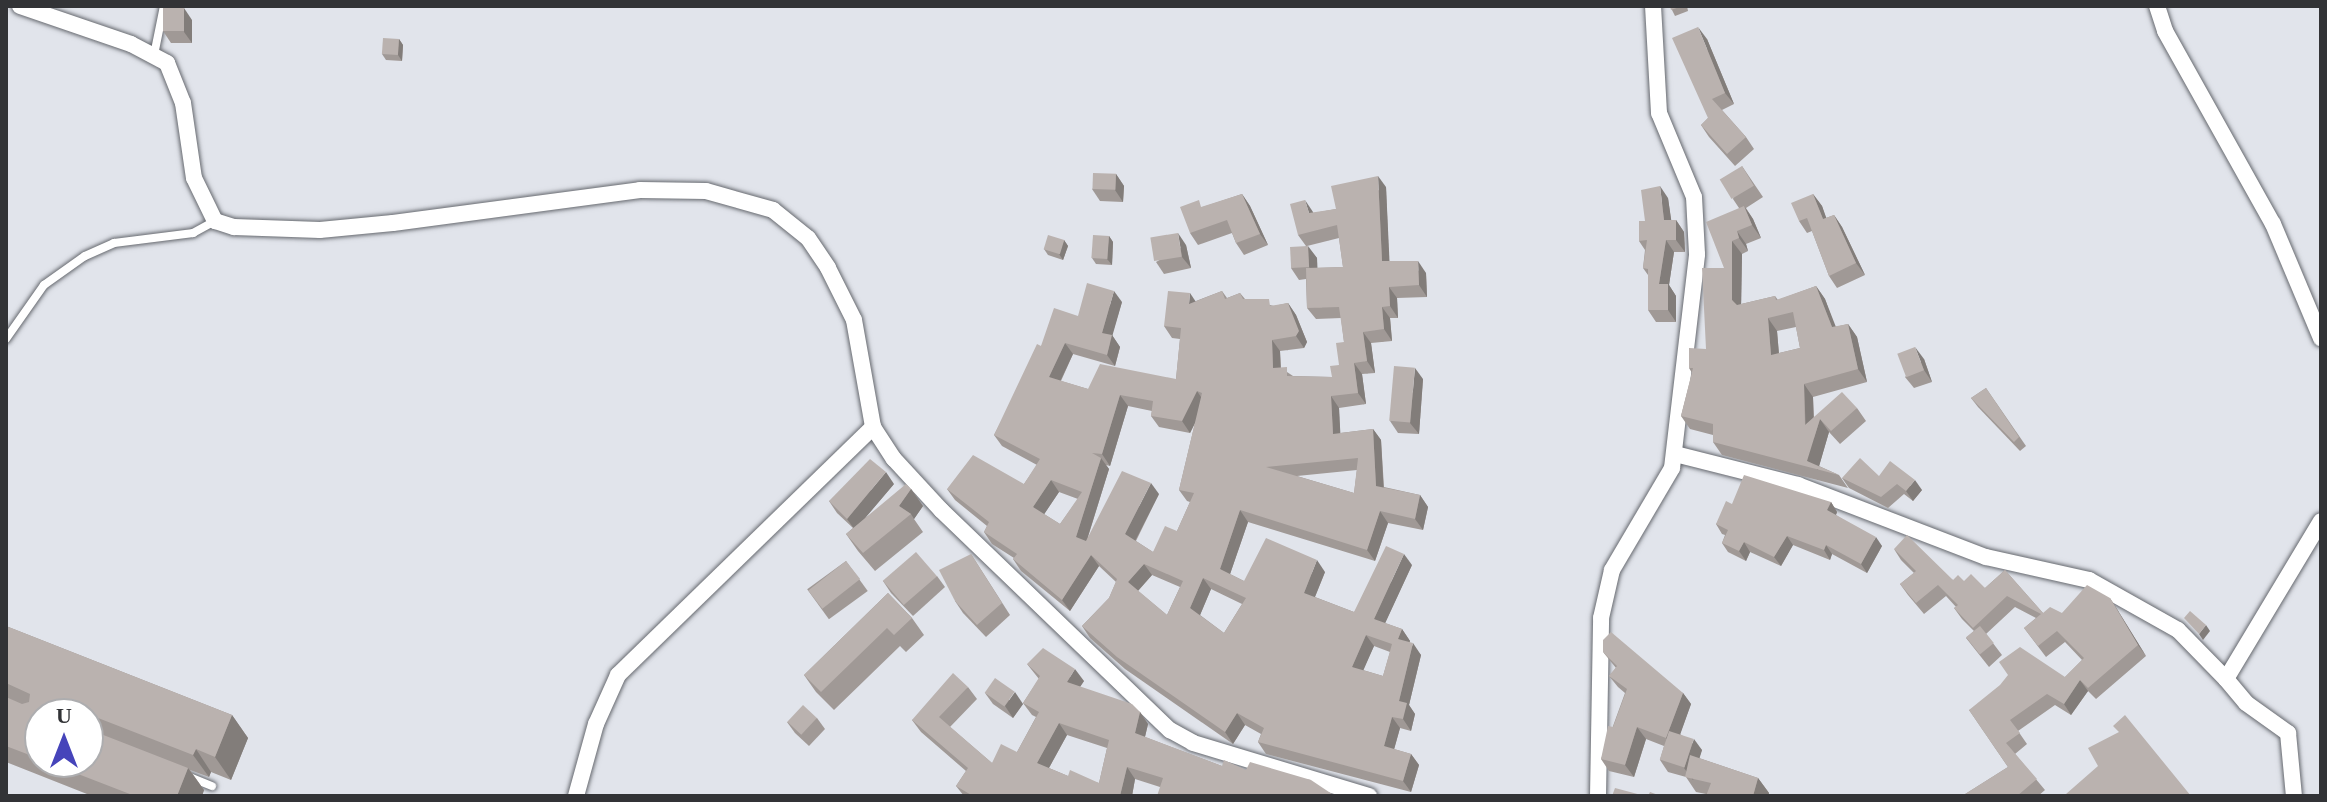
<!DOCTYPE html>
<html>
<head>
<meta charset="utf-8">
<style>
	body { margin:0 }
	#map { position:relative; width:2327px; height:802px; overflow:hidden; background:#e1e4eb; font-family:"Times New Roman",serif }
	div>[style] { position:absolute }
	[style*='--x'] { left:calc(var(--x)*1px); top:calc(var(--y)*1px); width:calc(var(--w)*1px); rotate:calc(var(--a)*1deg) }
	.roads { filter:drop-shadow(0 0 2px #66696f) drop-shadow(0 0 2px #66696f) }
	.lane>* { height:8px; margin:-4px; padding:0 4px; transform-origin:4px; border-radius:4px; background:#fff }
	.street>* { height:16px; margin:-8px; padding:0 8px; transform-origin:8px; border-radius:8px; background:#fff }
	.wall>* { inset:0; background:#a09996; transform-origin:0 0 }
	.shaded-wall>* { inset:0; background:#827d7a }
	.building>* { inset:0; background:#bab2af; transform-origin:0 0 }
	span { translate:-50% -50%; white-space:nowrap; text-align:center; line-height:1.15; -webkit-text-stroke:8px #fff; paint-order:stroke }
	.frame { position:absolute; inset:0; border:8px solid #323336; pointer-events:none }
	.north { position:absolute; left:24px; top:698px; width:80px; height:80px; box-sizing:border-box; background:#fff; border:2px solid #adadaf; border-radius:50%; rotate:0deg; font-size:22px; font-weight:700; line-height:32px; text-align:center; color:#323336 }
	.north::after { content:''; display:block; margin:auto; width:28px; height:36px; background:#4644ba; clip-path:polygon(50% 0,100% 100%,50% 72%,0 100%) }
</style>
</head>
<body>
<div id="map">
	<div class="roads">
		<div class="lane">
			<div style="--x:154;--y:55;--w:50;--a:-78.5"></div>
			<div style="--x:6;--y:339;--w:66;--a:-54.9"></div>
			<div style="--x:44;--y:285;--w:50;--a:-35.3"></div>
			<div style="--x:85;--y:256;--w:32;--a:-24"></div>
			<div style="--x:114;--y:243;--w:80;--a:-7.2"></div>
			<div style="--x:193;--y:233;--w:25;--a:-29"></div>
			<div style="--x:187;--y:776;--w:27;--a:22"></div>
		</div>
		<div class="street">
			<div style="--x:20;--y:6;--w:117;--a:18.9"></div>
			<div style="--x:131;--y:44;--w:41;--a:27.8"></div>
			<div style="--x:167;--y:63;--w:43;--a:68.2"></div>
			<div style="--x:183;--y:103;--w:76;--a:81.7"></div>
			<div style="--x:194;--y:178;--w:48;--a:64"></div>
			<div style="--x:215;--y:221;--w:20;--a:18"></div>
			<div style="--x:234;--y:227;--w:86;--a:2"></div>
			<div style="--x:320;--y:230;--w:73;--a:-5.5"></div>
			<div style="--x:393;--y:223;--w:249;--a:-7.6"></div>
			<div style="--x:640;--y:190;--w:66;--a:0.9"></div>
			<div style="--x:706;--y:191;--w:70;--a:15.8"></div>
			<div style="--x:773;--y:210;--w:45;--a:38.7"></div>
			<div style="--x:808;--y:238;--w:36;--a:56"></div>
			<div style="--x:828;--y:268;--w:58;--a:63.4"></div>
			<div style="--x:854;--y:320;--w:109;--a:79.9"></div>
			<div style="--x:873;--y:427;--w:38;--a:57"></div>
			<div style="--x:894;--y:459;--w:69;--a:47.3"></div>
			<div style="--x:941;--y:510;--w:318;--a:43.9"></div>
			<div style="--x:1170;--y:730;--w:26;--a:29"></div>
			<div style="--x:1193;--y:743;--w:184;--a:16.8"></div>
			<div style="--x:2157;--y:6;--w:26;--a:72"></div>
			<div style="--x:2165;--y:31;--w:221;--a:60.8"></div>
			<div style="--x:2273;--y:224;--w:124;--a:67.2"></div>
			<div style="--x:1675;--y:454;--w:127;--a:14.1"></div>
			<div style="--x:1798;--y:485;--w:201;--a:21"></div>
			<div style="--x:1986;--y:557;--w:106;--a:12.6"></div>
			<div style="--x:2089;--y:580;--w:102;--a:29.3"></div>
			<div style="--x:2178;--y:630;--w:69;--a:45.6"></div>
			<div style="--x:2226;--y:679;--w:184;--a:-59"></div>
			<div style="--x:2226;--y:679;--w:31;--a:50"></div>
			<div style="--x:2246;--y:703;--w:52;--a:35.5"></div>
			<div style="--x:2288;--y:733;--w:63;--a:84.6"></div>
			<div style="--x:576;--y:796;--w:75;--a:-74.5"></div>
			<div style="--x:596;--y:724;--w:54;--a:-65.8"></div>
			<div style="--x:618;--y:675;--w:356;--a:-44.2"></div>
			<div style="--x:1598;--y:796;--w:178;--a:-89"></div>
			<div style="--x:1601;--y:618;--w:49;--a:-77.1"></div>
			<div style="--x:1612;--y:570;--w:118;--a:-59.5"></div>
			<div style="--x:1672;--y:468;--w:215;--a:-83.3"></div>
			<div style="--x:1697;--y:254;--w:57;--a:-93"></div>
			<div style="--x:1694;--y:197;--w:91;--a:-112.6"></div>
			<div style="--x:1659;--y:113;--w:107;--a:-93.2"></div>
		</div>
	</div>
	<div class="wall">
		<div style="clip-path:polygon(1670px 6px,1687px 6px,1688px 11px,1675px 16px)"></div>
		<div style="clip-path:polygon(192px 20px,192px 43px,171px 43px,163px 31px)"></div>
		<div style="clip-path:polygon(399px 39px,403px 45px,402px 61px,386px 60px,382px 54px)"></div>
		<div style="clip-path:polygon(1707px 39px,1734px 104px,1722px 110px,1746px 137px,1754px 149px,1735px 166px,1709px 137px,1701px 125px,1708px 118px)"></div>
		<div style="clip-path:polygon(evenodd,1742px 166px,1763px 197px,1746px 208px,1753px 219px,1761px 238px,1746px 244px,1748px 251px,1742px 254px,1741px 304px,1775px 296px,1778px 300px,1816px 286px,1825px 299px,1835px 327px,1848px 324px,1857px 337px,1867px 382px,1813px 397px,1814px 417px,1857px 408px,1866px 421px,1840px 444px,1829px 432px,1819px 466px,1839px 475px,1848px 488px,1722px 455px,1713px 442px,1713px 435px,1690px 429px,1681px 416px,1692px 373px,1689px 368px,1706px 349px,1739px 208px,1733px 199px,1742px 166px,1796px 327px,1800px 348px,1779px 353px,1777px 331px,1796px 327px)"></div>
		<div style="clip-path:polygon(1116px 174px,1124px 186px,1123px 202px,1100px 201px,1092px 189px)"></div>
		<div style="clip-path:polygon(evenodd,1386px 187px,1389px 261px,1426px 273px,1427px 297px,1397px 298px,1398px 318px,1390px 318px,1392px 341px,1371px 343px,1375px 373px,1362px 374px,1366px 404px,1339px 408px,1340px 433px,1373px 429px,1381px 440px,1384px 487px,1420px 495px,1428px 507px,1423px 530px,1388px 523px,1375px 561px,1248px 522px,1230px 574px,1244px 581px,1325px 572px,1315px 597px,1354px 612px,1412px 565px,1385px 623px,1402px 629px,1410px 641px,1409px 642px,1421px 655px,1409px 705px,1415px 714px,1411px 731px,1400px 728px,1394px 749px,1411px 754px,1419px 765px,1411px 792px,1266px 754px,1258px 742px,1261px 734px,1245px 725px,1233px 744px,1125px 669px,1090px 638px,1082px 626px,1109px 598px,1116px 582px,1099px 566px,1070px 611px,1021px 571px,1013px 559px,1014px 558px,992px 544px,984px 532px,987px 526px,955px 500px,947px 489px,1024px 484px,1037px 465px,1002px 446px,994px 435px,1041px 346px,1078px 316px,1122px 302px,1112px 335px,1120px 347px,1115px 366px,1073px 354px,1061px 381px,1088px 389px,1176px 379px,1180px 339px,1172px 338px,1164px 326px,1196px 301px,1222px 291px,1227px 298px,1240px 293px,1245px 299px,1274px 306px,1288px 303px,1296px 315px,1307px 342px,1304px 348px,1280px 351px,1281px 368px,1293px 376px,1332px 377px,1339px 365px,1344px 342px,1341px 318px,1316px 319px,1307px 308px,1306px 279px,1299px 280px,1291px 268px,1306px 246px,1298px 235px,1314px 213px,1336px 209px,1386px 187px,1339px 238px,1343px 267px,1317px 268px,1317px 258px,1307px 246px,1339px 238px,1386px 187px,1128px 406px,1152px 411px,1151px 416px,1159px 427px,1190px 433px,1195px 423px,1179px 490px,1187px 501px,1190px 502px,1177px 531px,1153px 552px,1136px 541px,1159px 494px,1088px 537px,1109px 469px,1106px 465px,1110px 466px,1128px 406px,1386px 187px,1357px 470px,1354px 493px,1297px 476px,1357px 470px,1386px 187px,1059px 492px,1078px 499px,1060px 524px,1044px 514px,1059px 492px,1386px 187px,1152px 575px,1180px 587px,1167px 615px,1138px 591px,1152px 575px,1386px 187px,1211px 589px,1242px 604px,1224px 633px,1200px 615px,1211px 589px,1386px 187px,1374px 646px,1390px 652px,1383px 676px,1363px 670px,1374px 646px)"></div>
		<div style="clip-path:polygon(1242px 194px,1250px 206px,1268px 245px,1244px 255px,1236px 243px,1232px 233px,1198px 245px,1190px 233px,1203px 207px)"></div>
		<div style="clip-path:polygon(1813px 194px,1822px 206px,1826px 218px,1834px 215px,1842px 227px,1865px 275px,1837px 288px,1829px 276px,1812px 231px,1807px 233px,1799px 221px)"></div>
		<div style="clip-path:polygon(1668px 198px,1671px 220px,1676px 220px,1684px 232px,1685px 252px,1674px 252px,1669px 285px,1676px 296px,1676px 322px,1656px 322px,1648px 310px,1648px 275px,1643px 268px,1645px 250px,1639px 241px,1645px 221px)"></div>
		<div style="clip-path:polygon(1109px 236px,1113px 242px,1112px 265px,1096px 264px,1092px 258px)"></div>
		<div style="clip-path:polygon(1064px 240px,1068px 246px,1063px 260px,1048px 255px,1044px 249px)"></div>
		<div style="clip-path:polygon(1186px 245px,1191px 268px,1164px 274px,1156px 262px)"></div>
		<div style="clip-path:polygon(1924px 359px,1932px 382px,1914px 388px,1905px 377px)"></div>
		<div style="clip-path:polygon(1423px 379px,1419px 434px,1398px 433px,1390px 421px)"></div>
		<div style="clip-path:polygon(1986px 388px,2026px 446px,2020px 451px,1978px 407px,1971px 398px)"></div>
		<div style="clip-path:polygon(1879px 476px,1922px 490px,1913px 501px,1904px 494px,1888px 508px,1849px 488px,1842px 478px)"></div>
		<div style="clip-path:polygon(894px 484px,865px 518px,911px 489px,923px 506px,914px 519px,923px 532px,875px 571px,858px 551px,846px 534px,853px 528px,837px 513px,829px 501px)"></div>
		<div style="clip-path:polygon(1831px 502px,1837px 512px,1836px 515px,1882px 546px,1867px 573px,1832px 554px,1830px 560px,1793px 545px,1781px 566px,1750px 552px,1746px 561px,1728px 552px,1722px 543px,1725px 535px,1722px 534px,1716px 524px,1732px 504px)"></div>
		<div style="clip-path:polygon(1894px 549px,1953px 580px,1964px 581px,1985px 588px,2005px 570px,2043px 613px,2062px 613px,2110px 598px,2146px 656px,2096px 699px,2088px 691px,2071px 715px,2055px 705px,2018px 731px,2027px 744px,2015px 754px,2045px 790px,2038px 796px,1962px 796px,2008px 767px,1969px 710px,2065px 677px,2082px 660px,2065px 642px,2046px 657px,2024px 628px,2036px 618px,2015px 607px,1986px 634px,2002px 655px,1989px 667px,1966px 638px,1974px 631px,1962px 619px,1954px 608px,1956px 607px,1946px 596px,1924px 614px,1908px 595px,1900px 584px,1914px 573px,1901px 560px)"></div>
		<div style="clip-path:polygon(971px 554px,1010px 615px,986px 637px,963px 613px,955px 601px)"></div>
		<div style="left:846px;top:561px;width:37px;height:48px;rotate:54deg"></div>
		<div style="clip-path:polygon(937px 576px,945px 587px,913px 616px,891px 593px,883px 581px)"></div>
		<div style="clip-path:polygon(888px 593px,912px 618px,924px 635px,906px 652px,900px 646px,834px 710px,816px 692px,804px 675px)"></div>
		<div style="clip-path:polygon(evenodd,6px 626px,232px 715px,248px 738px,231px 780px,211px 772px,209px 777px,190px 770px,204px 790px,202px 796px,92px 796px,6px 762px,6px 626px,40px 714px,88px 714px,88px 762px,40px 762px,40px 714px)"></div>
		<div style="clip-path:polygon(1603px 652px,1683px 693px,1691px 704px,1680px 734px,1702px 750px,1699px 758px,1758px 778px,1769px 793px,1768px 796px,1706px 796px,1706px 794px,1696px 792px,1686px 777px,1668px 772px,1660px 760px,1664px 746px,1646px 739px,1634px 777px,1609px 771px,1601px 759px,1625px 693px,1618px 687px,1609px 676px,1616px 668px)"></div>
		<div style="clip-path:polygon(evenodd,1027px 664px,1084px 681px,1080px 687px,1140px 712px,1148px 724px,1145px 737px,1222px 766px,1311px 780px,1160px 787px,1135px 779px,1132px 796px,964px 796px,956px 786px,966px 771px,921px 732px,912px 720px,968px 687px,977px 699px,950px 727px,992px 763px,1017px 752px,1036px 717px,1032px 715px,1023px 703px,1039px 679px,1027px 664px,1067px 735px,1107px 748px,1099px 783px,1068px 776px,1049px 768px,1067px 735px)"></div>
		<div style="clip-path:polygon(985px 693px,1023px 704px,1013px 718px,993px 704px)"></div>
		<div style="clip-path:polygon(817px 718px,825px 729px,809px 746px,795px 733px,787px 722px)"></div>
	</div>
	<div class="shaded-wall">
		<div style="clip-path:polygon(184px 8px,192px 20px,192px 43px,184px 32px)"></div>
		<div style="clip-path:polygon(1698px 27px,1707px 39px,1734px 104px,1725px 93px)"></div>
		<div style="clip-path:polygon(399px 39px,403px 45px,402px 61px,398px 55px)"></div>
		<div style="clip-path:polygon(1116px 174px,1124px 186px,1123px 202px,1115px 190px)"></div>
		<div style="clip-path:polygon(1378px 176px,1386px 187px,1390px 272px,1382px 261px)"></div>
		<div style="clip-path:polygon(1660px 186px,1668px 198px,1673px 232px,1664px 220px)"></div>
		<div style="clip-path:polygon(1242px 194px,1250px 206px,1268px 245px,1260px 234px)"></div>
		<div style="clip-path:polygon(1813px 194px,1822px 206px,1831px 231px,1823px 219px)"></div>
		<div style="clip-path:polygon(1305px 200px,1313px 212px,1317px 225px,1309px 213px)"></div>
		<div style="clip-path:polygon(1744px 206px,1753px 219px,1761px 238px,1752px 225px)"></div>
		<div style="clip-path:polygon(1834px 215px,1842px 227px,1865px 275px,1856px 263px)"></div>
		<div style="clip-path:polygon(1676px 220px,1684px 232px,1685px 252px,1676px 240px)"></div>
		<div style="clip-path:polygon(1737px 231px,1746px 244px,1748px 251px,1739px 238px)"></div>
		<div style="clip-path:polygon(1178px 233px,1186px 245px,1191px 268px,1182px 257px)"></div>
		<div style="clip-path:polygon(1109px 236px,1113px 242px,1112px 265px,1107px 259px)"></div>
		<div style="clip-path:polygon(1064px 240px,1068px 246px,1063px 260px,1059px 254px)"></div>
		<div style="clip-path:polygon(1666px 240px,1674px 252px,1669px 285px,1676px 296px,1676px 322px,1668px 310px,1659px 284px)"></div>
		<div style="clip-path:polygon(1732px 241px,1742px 254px,1741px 313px,1732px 300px)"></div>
		<div style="clip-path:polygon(1308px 246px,1317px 258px,1318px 279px,1309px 267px)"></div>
		<div style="clip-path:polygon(1418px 261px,1426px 273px,1427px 297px,1419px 285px)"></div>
		<div style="clip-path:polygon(1816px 286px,1825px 299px,1841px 340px,1832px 327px)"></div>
		<div style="clip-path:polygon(1389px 287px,1397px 298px,1398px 318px,1390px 306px)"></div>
		<div style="clip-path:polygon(1114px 291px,1122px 302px,1110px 344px,1102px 333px)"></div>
		<div style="clip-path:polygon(1190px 293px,1198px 305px,1189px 304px)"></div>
		<div style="clip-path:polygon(1288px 303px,1296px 315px,1307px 342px,1304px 348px,1296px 336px)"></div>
		<div style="clip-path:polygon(1382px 307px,1390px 318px,1392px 341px,1384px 329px)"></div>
		<div style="clip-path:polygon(1768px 318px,1777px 331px,1780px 368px,1771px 355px)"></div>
		<div style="clip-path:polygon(1848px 324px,1857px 337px,1867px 382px,1858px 369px)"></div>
		<div style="clip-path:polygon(1363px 332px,1371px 343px,1375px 373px,1367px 361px)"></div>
		<div style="clip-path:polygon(1112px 335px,1120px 347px,1115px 366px,1107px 355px)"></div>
		<div style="clip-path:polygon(1272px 340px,1280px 351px,1281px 379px,1273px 368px)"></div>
		<div style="clip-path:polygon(1065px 343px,1073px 354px,1057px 388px,1049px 377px)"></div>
		<div style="clip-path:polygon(1915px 347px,1924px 359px,1932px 382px,1924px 370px)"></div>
		<div style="clip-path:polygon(1354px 363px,1362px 374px,1366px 404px,1358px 393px)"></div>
		<div style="clip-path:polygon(1415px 368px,1423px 379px,1419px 434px,1410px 423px)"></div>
		<div style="clip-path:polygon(1804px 384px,1813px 397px,1814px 438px,1820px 419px,1829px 432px,1818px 470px,1807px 461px)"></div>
		<div style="clip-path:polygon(1197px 391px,1205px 403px,1190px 433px,1182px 421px)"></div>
		<div style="clip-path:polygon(1120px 395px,1128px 406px,1110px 466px,1102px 454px)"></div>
		<div style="clip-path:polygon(1331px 396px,1339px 408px,1341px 445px,1333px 434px)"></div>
		<div style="clip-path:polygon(1373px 429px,1381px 440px,1384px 497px,1376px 486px)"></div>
		<div style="clip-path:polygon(1101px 458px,1109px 469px,1084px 549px,1076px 537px)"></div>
		<div style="clip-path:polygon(886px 472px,894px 484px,855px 530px,847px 519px)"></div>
		<div style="clip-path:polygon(1051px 480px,1059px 492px,1041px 519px,1033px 507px)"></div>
		<div style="clip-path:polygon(1915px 480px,1922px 490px,1913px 501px,1906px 491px)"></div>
		<div style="clip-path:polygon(1151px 483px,1159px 494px,1133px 545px,1125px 534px)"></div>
		<div style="clip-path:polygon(911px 489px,923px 506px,914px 519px,911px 514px,899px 506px)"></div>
		<div style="clip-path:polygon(1420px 495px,1428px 507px,1423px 530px,1415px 519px)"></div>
		<div style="clip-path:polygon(1831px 502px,1837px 512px,1834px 520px,1827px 510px)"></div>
		<div style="clip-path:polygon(1240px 510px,1248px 522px,1228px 580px,1220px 569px)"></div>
		<div style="clip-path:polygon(1380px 511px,1388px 523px,1375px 561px,1367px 550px)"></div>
		<div style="clip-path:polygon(1787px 536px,1793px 545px,1781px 566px,1774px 557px)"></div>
		<div style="clip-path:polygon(1876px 537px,1882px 546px,1867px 573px,1861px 564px)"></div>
		<div style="clip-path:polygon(1744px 542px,1750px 552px,1746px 561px,1739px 551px)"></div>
		<div style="clip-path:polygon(1826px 545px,1832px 554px,1830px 560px,1824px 550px)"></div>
		<div style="clip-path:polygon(1404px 554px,1412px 565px,1382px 630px,1374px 619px)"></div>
		<div style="clip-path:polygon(1091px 555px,1099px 566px,1070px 611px,1062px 600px)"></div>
		<div style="clip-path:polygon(1317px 560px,1325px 572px,1312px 604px,1304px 593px)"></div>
		<div style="clip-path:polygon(1144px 564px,1152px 575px,1136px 593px,1128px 582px)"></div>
		<div style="clip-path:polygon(1203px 578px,1211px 589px,1198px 620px,1190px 608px)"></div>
		<div style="clip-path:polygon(2110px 598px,2117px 609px,2146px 656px,2138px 645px)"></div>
		<div style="clip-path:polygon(2206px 625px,2210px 631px,2203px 640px,2199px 634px)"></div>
		<div style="clip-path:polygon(1402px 629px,1410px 641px,1406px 651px,1398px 639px)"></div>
		<div style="clip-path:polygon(1366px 635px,1374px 646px,1360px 678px,1352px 667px)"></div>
		<div style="clip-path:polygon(1413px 643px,1421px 655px,1409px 705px,1415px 714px,1411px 731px,1403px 719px,1399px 701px)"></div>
		<div style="clip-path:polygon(1075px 669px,1084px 681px,1075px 694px,1067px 682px)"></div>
		<div style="clip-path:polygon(2080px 680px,2088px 691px,2071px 715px,2064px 704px)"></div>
		<div style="clip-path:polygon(1015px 692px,1023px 704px,1013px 718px,1005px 706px)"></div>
		<div style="clip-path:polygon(1683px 693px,1691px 704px,1675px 749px,1666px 738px)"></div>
		<div style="clip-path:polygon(1140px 712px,1148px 724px,1143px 745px,1135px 733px)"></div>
		<div style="clip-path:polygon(1237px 713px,1245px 725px,1233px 744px,1225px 732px)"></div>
		<div style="clip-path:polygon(232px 715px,248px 738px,231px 780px,215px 757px)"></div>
		<div style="clip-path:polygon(1392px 717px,1400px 728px,1392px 757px,1384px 746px)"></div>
		<div style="clip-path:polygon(1059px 723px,1067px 735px,1045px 775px,1037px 763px)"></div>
		<div style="clip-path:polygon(1637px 727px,1646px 739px,1634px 777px,1625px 765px)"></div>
		<div style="clip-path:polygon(1694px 739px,1702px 750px,1693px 780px,1684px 768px)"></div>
		<div style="clip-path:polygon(196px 749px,211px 772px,209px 777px,193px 755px)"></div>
		<div style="clip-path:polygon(1411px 754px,1419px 765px,1411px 792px,1403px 781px)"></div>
		<div style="clip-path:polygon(1127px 767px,1135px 779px,1132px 796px,1120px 796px)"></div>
		<div style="clip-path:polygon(188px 768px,204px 790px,202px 796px,177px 796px)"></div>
		<div style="clip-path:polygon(1758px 778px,1769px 793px,1768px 796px,1753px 796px)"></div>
	</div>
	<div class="building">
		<div style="clip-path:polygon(1670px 6px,1682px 6px,1671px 10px)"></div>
		<div style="left:163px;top:8px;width:21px;height:23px"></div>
		<div style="clip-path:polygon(1698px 27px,1725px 93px,1712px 99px,1746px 137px,1727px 154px,1701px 125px,1708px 118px,1672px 38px)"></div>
		<div style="left:383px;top:38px;width:16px;height:16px;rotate:4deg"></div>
		<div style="left:1742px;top:166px;width:23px;height:26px;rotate:59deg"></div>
		<div style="left:1093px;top:173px;width:23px;height:16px;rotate:2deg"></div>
		<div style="clip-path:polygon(evenodd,1378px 176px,1382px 261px,1418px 261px,1419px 285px,1389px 287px,1390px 306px,1382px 307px,1384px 329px,1363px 332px,1367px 361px,1354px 363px,1358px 393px,1331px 396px,1333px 434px,1373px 429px,1376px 486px,1420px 495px,1415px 519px,1380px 511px,1367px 550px,1240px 510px,1220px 569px,1244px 581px,1266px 538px,1317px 560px,1304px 593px,1354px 612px,1386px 546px,1404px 554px,1374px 619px,1402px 629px,1398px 639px,1413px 643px,1399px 701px,1407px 703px,1403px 719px,1392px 717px,1384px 746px,1411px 754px,1403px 781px,1258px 742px,1264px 728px,1237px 713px,1225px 732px,1117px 657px,1082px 626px,1109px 598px,1117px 579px,1091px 555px,1062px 600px,1013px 559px,1017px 554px,984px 532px,989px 522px,947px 489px,973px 455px,1024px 484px,1040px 459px,994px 435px,1037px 344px,1041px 346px,1054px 308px,1078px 316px,1087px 283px,1114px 291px,1102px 333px,1112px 335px,1107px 355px,1065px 343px,1049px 377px,1088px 389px,1100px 364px,1176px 379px,1181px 328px,1164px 326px,1168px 291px,1190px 293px,1189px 304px,1222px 291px,1225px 299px,1240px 293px,1243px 299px,1269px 299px,1270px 306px,1288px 303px,1299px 331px,1296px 336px,1272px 340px,1273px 368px,1287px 367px,1287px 376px,1332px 377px,1330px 366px,1339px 365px,1336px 343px,1344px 342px,1339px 307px,1307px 308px,1306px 268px,1343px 267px,1337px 225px,1298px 235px,1290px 204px,1305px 200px,1309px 213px,1336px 209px,1331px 186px,1378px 176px,1197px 391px,1202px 393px,1179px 490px,1194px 493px,1177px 531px,1165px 526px,1153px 552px,1125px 534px,1151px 483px,1122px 471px,1086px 541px,1076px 537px,1101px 458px,1092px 453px,1102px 454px,1120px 395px,1153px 401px,1151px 416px,1182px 421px,1197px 391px,1378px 176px,1358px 458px,1354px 493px,1266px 467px,1358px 458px,1378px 176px,1051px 480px,1082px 492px,1060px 524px,1033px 507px,1051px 480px,1378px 176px,1144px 564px,1183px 581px,1167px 615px,1128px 582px,1144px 564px,1378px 176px,1203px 578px,1246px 598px,1224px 633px,1190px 608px,1203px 578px,1378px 176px,1366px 635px,1392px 644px,1383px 676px,1352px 667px,1366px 635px)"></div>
		<div style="clip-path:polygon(1660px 186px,1664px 220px,1676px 220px,1676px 240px,1666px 240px,1659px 284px,1668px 284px,1668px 310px,1648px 310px,1648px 269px,1643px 268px,1647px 240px,1639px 241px,1639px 221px,1645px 221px,1641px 190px)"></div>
		<div style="clip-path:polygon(1242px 194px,1260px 234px,1236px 243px,1227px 220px,1190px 233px,1180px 207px,1199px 200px,1201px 207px)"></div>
		<div style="clip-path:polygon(1813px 194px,1823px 219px,1834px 215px,1856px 263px,1829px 276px,1807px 218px,1799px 221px,1791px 203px)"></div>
		<div style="clip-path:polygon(evenodd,1744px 206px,1752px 225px,1737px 231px,1739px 238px,1732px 241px,1732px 300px,1737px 305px,1775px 296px,1776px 300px,1816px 286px,1832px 327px,1848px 324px,1858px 369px,1804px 384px,1805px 425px,1842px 392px,1857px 408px,1831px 431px,1820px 419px,1807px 461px,1839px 475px,1713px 442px,1713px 424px,1681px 416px,1693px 368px,1689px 368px,1689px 348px,1706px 349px,1702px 268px,1724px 268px,1706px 222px,1744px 206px,1793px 312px,1800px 348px,1771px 355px,1768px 318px,1793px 312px)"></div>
		<div style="left:1178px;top:233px;width:24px;height:28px;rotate:81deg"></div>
		<div style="left:1048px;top:235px;width:17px;height:15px;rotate:17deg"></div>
		<div style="left:1093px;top:235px;width:16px;height:23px;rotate:4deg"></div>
		<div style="left:1308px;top:246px;width:21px;height:18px;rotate:87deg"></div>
		<div style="left:1915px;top:347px;width:25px;height:19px;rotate:69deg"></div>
		<div style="left:1394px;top:366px;width:21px;height:55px;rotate:5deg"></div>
		<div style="clip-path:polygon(1986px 388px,2019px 437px,2014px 442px,1971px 398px)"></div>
		<div style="clip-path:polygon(1860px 458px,1879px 476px,1890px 461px,1915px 480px,1906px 491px,1897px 484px,1881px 497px,1842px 478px)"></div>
		<div style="clip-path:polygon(870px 459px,886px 472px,847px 519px,829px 501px)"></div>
		<div style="clip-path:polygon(1744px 475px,1831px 502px,1827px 510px,1876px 537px,1861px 564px,1826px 545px,1824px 550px,1787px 536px,1774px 557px,1744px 542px,1739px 551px,1722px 543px,1728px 530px,1716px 524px,1726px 501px,1732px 504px)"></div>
		<div style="clip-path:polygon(906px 484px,911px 489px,899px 506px,911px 514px,863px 553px,846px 534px)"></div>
		<div style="clip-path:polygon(1907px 535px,1953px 580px,1958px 575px,1964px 581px,1971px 574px,1985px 588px,2005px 570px,2043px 613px,2050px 607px,2062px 613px,2087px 585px,2110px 598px,2138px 645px,2088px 688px,2080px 680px,2064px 704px,2047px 694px,2010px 720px,2020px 733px,2006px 743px,2037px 779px,2017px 796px,1962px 796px,2008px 767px,1969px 710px,2000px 685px,2008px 675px,1999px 662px,2020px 647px,2065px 677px,2084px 658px,2057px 631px,2038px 646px,2024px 628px,2041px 614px,2007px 596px,1973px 628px,1954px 608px,1958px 605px,1938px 585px,1916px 603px,1900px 584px,1916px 571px,1894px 549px)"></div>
		<div style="left:916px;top:552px;width:32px;height:44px;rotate:49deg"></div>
		<div style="clip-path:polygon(971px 554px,1002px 603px,977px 625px,955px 601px,939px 570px)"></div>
		<div style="left:846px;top:561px;width:23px;height:48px;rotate:52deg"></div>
		<div style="clip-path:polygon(888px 593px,912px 618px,894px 635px,887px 628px,821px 692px,804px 675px)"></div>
		<div style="clip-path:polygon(2190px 611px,2206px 625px,2199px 634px,2184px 618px)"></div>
		<div style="clip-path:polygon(6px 626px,232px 715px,215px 757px,196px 749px,193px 755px,75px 709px,66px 712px,67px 714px,40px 714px,40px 759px,6px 746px,6px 697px,22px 704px,29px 702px,30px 694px,6px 683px)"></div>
		<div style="left:1980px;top:626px;width:22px;height:18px;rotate:51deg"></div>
		<div style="clip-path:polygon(1611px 632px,1683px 693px,1666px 738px,1637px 727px,1625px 765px,1601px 759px,1608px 726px,1613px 727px,1627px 689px,1609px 676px,1617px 666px,1603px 652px,1603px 640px)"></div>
		<div style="clip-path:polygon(evenodd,1043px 648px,1075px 669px,1067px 682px,1132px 704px,1140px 712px,1135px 733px,1222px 766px,1224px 760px,1246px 770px,1250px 762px,1311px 780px,1335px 796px,1157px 796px,1163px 778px,1127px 767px,1120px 796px,973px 796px,956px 786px,968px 768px,912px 720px,953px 673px,968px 687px,939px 717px,992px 763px,1001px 744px,1017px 752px,1039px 712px,1023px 703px,1040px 676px,1027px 664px,1043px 648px,1059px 723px,1109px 740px,1099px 783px,1070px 770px,1068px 776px,1037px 763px,1059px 723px)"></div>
		<div style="left:995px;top:678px;width:24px;height:18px;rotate:35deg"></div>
		<div style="left:803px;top:705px;width:19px;height:23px;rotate:43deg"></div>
		<div style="clip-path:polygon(2125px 715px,2191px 796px,2068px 796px,2066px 794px,2098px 766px,2088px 748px,2119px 732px,2113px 726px)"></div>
		<div style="clip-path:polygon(88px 729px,188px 768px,177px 796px,135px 796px,47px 762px,88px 762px)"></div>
		<div style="left:1669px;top:731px;width:26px;height:30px;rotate:18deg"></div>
		<div style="clip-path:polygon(1690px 755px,1758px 778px,1753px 796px,1706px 796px,1711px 783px,1685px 777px)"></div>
		<div style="clip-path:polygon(1615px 788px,1645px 796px,1612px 796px)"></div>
		<div style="clip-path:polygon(1650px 792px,1661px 796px,1648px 796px)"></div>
	</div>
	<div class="frame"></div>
	<div class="north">U</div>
</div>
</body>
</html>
